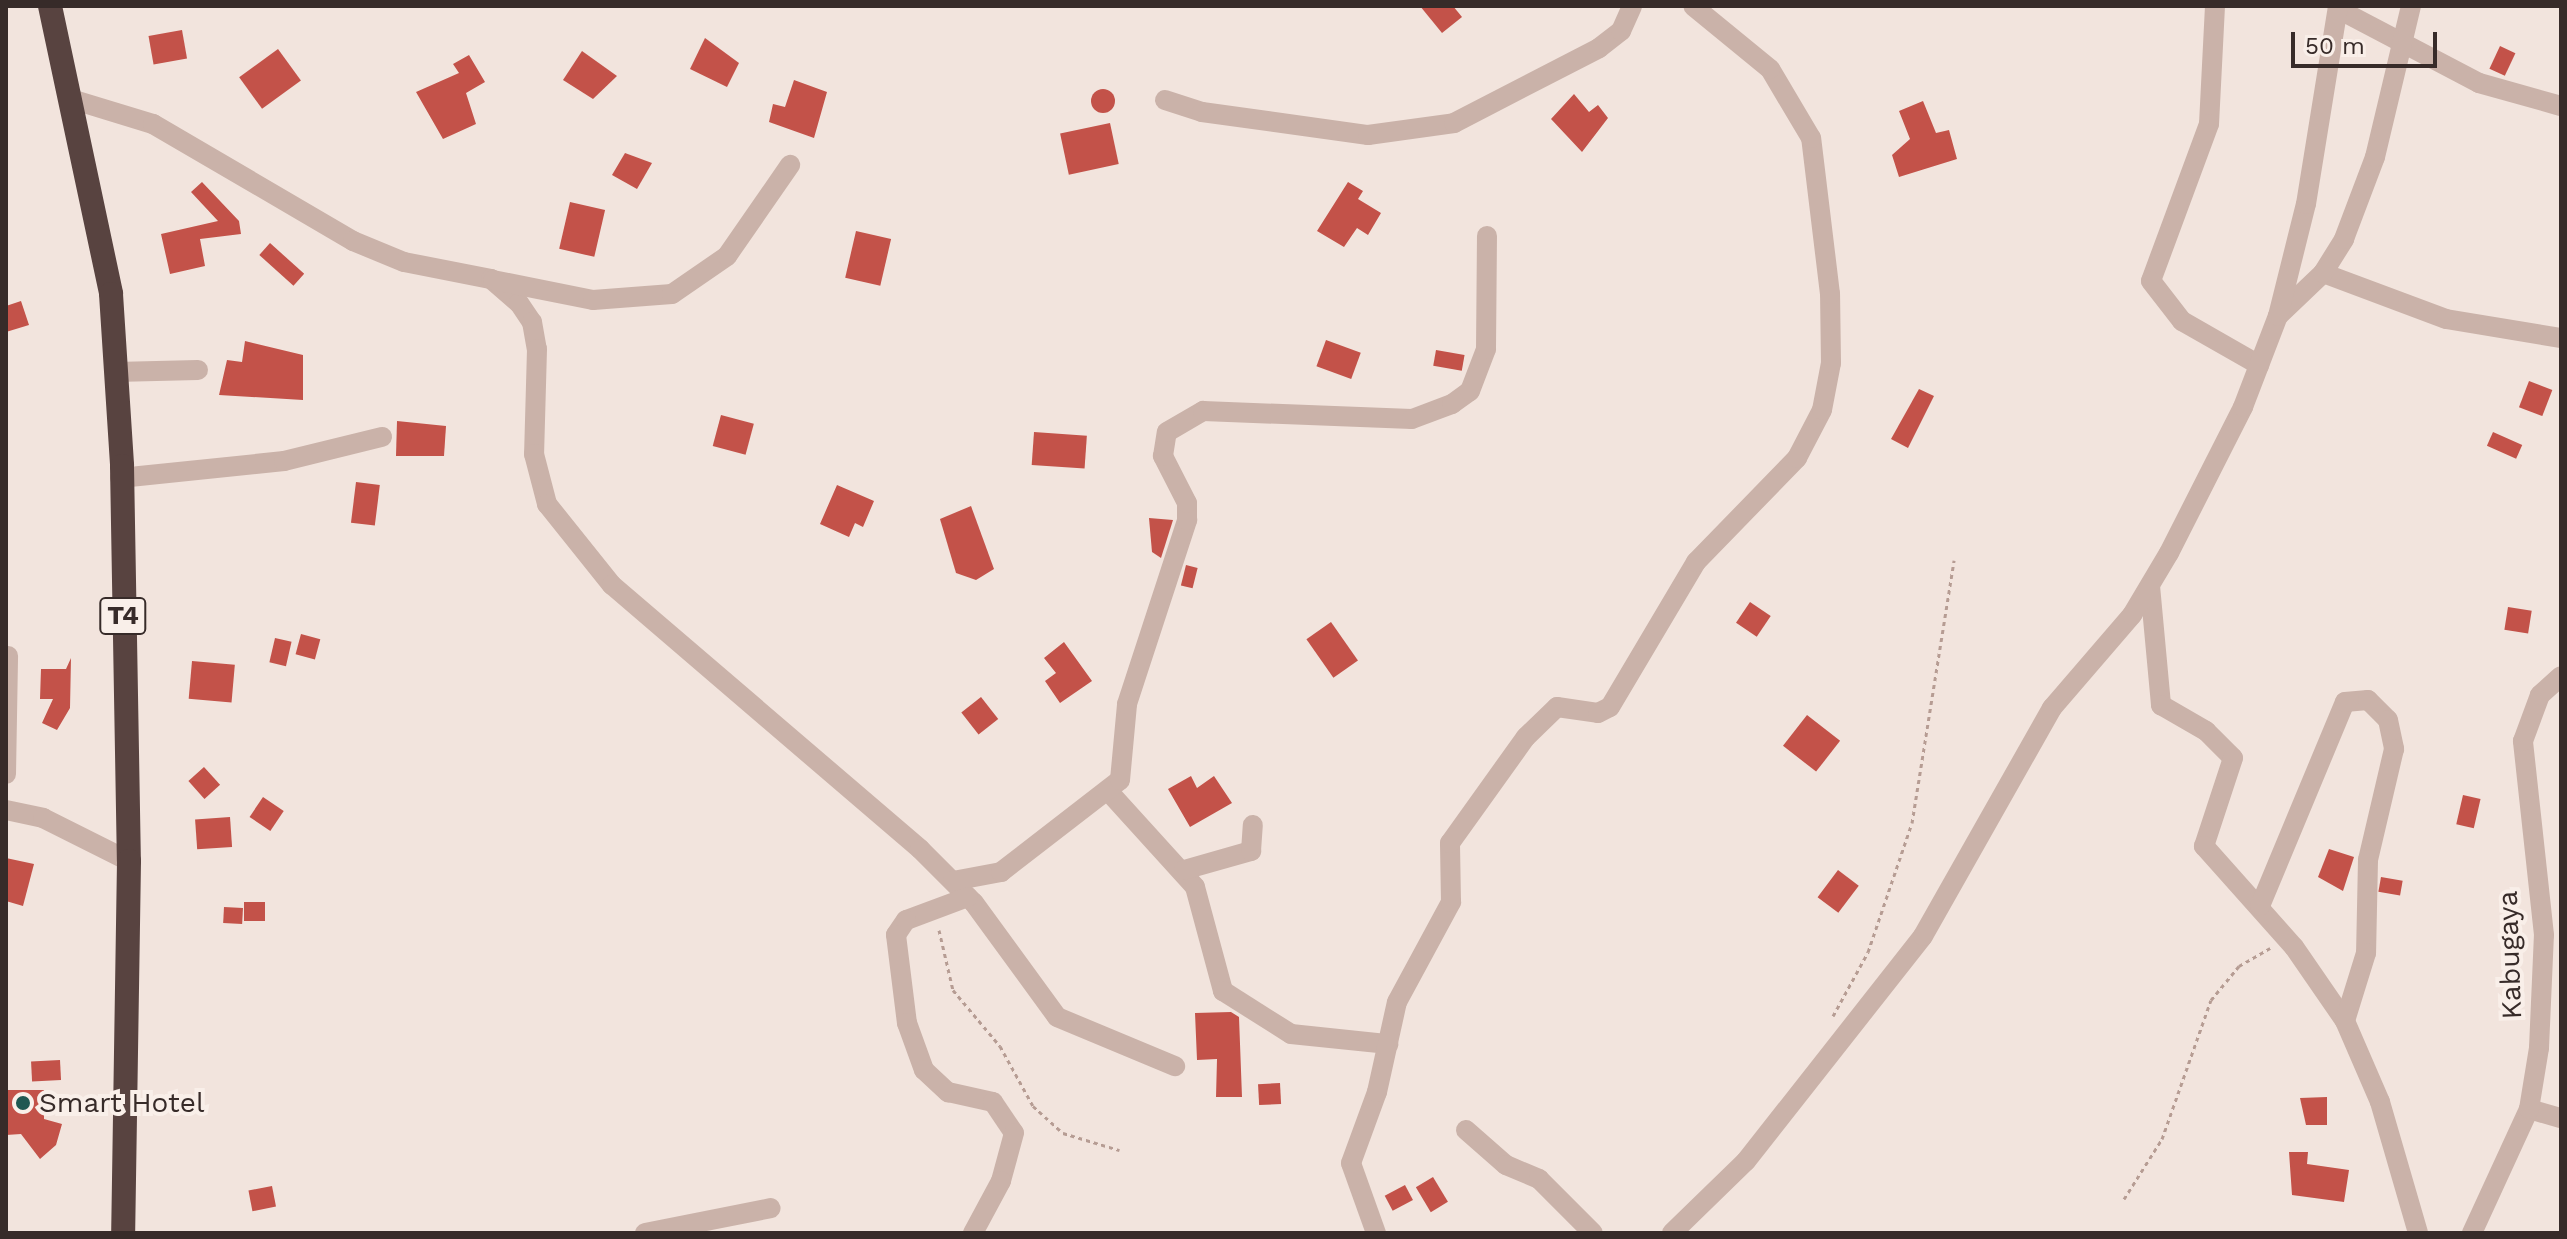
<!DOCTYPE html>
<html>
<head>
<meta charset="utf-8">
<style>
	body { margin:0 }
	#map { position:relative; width:2567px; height:1239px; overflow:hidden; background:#f2e4dd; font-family:"Work Sans",sans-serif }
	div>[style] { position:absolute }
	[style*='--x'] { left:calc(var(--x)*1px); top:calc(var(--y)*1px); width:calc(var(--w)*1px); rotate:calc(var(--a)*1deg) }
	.building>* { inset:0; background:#c35249; transform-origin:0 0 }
	.round { border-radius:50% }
	.path>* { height:3px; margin-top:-1.5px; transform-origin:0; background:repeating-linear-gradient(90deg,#b69c93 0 4px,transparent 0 8px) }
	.street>* { height:20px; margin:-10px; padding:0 10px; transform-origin:10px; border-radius:10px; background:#cab2a9 }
	.highway>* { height:24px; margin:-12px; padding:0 12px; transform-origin:12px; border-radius:12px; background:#584340 }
	.dots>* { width:22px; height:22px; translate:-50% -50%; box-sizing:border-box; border:4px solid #f9efe9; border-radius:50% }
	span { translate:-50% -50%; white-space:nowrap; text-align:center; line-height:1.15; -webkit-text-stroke:8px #f9efe9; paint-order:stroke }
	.shield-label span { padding:2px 6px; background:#f9efe9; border:2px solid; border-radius:6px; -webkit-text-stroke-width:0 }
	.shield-label { font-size:26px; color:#372b29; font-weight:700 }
	.street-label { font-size:28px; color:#372b29 }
	.poi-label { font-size:28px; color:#372b29 }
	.left { translate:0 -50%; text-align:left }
	.frame { position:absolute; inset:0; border:8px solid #372b29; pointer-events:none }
	.scale { position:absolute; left:2291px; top:32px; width:146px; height:36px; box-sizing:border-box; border:4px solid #372b29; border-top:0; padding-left:10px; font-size:24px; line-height:28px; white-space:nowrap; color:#372b29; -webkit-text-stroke:6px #f9efe9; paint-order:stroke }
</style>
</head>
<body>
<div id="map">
	<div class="building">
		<div style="clip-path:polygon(1420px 6px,1453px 6px,1462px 17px,1442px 33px)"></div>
		<div style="left:182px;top:30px;width:29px;height:34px;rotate:80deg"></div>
		<div style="clip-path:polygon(705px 38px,739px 63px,727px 87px,690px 69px)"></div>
		<div style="left:2500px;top:46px;width:17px;height:25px;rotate:25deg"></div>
		<div style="left:278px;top:49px;width:39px;height:48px;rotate:54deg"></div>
		<div style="clip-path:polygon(582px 51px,617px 76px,593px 99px,563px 80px)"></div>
		<div style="clip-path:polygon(469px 55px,485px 82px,466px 93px,476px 124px,443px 139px,416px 92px,459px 73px,453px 64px)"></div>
		<div style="clip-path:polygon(794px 80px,827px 92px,814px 138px,769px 122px,773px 104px,785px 107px)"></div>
		<div class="round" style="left:1091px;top:89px;width:24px;height:24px"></div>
		<div style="clip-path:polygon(1574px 94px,1589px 112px,1598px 105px,1608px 118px,1582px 152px,1551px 119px)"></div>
		<div style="clip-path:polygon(1923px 101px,1936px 133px,1949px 130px,1957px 159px,1899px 177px,1892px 155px,1910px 139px,1899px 111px)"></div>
		<div style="left:1110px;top:123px;width:42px;height:51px;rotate:78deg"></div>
		<div style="clip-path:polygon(625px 153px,652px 163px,637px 189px,612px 175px)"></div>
		<div style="clip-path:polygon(202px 182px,239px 221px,241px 234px,200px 239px,205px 266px,170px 274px,161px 234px,218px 221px,191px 192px)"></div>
		<div style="clip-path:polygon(1348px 182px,1363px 191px,1358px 199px,1381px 213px,1368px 235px,1357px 228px,1344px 247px,1317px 231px)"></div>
		<div style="left:570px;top:202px;width:36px;height:48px;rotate:13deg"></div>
		<div style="left:856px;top:231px;width:36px;height:48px;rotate:13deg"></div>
		<div style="left:270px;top:243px;width:46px;height:16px;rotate:42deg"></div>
		<div style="clip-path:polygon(21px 301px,29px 325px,6px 332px,6px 306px)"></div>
		<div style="left:1326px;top:340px;width:37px;height:28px;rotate:20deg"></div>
		<div style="clip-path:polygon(245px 341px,303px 355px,303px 400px,219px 395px,227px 360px,242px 362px)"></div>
		<div style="left:1436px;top:350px;width:29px;height:16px;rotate:10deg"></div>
		<div style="left:2529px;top:381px;width:25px;height:28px;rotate:21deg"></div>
		<div style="clip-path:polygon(1919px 389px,1934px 396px,1908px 448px,1891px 439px)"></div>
		<div style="left:721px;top:415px;width:34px;height:32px;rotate:15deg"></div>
		<div style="clip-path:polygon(397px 421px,446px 426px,444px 456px,396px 456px)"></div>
		<div style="left:1034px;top:432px;width:53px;height:33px;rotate:4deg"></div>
		<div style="left:2493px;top:432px;width:32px;height:15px;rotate:24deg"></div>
		<div style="left:356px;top:482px;width:24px;height:41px;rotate:7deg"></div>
		<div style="clip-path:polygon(837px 485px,874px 501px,863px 527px,855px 523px,849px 537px,820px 524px)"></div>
		<div style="clip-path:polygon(971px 506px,994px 569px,976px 580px,956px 573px,940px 519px)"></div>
		<div style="clip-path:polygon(1149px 518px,1173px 520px,1161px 558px,1152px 552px)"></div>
		<div style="left:1186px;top:565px;width:12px;height:21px;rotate:14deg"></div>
		<div style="left:1750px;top:602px;width:25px;height:25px;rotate:34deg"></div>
		<div style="left:2508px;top:607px;width:24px;height:23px;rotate:9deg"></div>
		<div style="left:1331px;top:622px;width:47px;height:30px;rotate:55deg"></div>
		<div style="left:301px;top:634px;width:20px;height:21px;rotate:15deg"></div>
		<div style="left:275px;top:638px;width:17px;height:25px;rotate:13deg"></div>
		<div style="clip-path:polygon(1064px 642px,1092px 681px,1060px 703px,1045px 681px,1056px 673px,1044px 658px)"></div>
		<div style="clip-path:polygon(71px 658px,70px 708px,57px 730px,42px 723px,53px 699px,40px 699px,41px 669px,66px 669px)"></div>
		<div style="left:192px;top:661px;width:43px;height:38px;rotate:5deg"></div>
		<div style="left:981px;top:697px;width:28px;height:25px;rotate:52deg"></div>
		<div style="left:1807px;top:715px;width:42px;height:39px;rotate:38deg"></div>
		<div style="left:204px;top:767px;width:24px;height:21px;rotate:48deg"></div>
		<div style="clip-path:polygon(1191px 776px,1197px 788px,1214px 776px,1232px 803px,1190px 827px,1168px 789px)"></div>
		<div style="left:2463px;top:795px;width:18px;height:30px;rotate:13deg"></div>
		<div style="left:263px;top:797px;width:25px;height:24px;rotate:34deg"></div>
		<div style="left:230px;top:817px;width:30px;height:35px;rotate:86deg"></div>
		<div style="clip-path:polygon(2329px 849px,2354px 857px,2343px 891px,2318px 877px)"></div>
		<div style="clip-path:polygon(6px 858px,34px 864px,23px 906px,6px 901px)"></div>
		<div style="left:1838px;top:870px;width:26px;height:34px;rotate:37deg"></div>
		<div style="left:2381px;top:877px;width:22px;height:15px;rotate:10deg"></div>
		<div style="left:244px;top:902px;width:21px;height:19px"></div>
		<div style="left:224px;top:907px;width:19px;height:16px;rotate:3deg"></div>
		<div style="clip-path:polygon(1231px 1012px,1239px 1017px,1242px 1097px,1216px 1097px,1217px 1059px,1197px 1060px,1195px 1013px)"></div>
		<div style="left:60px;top:1060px;width:20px;height:29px;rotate:87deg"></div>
		<div style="left:1280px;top:1083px;width:21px;height:22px;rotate:87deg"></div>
		<div style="clip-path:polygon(6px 1090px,44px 1090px,44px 1119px,62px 1124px,56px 1145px,40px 1159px,21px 1134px,6px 1135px)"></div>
		<div style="clip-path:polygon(2327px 1097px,2327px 1125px,2306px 1125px,2300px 1098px)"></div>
		<div style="clip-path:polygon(2289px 1152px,2308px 1152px,2307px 1164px,2349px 1170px,2344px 1202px,2292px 1195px)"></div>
		<div style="left:1433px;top:1177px;width:29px;height:20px;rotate:59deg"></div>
		<div style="left:1405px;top:1185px;width:17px;height:23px;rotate:62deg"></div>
		<div style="left:272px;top:1186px;width:21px;height:24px;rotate:79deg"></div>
	</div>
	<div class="path">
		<div style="--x:939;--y:930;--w:62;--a:76.9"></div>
		<div style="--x:953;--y:990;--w:73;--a:50"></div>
		<div style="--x:1000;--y:1046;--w:68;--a:61.2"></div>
		<div style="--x:1033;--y:1106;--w:40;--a:42"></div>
		<div style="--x:1063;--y:1133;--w:59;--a:16.9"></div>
		<div style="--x:1833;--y:1016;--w:73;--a:-61.3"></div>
		<div style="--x:1868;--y:952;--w:136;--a:-71.2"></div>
		<div style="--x:1912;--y:823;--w:266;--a:-80.9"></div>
		<div style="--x:2124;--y:1199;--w:71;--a:-57.7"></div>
		<div style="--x:2162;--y:1139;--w:147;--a:-70.6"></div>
		<div style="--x:2211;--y:1000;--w:44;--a:-50.5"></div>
		<div style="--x:2239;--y:966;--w:36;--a:-30"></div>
	</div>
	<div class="street">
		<div style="--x:2215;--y:6;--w:118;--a:92.9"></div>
		<div style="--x:2209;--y:124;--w:167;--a:110.3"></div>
		<div style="--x:2151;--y:281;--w:51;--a:52.2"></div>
		<div style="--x:2182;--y:321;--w:89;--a:29.7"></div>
		<div style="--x:2338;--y:9;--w:159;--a:27.7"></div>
		<div style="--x:2479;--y:83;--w:85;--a:15.7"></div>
		<div style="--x:71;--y:99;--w:86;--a:17"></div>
		<div style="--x:153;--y:124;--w:232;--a:30.3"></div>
		<div style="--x:353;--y:241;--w:55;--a:22.4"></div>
		<div style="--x:404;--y:262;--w:89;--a:11.1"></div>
		<div style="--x:491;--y:279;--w:37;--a:41"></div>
		<div style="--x:519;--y:303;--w:23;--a:56"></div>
		<div style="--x:532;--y:322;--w:27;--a:80"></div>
		<div style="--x:537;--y:349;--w:105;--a:91.6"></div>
		<div style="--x:534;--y:454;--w:52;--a:75.4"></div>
		<div style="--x:547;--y:504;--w:104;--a:51.3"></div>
		<div style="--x:612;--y:585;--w:406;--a:40.6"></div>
		<div style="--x:920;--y:849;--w:76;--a:45"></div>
		<div style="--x:974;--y:903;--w:141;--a:53.9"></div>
		<div style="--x:1057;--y:1017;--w:128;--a:22.6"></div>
		<div style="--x:1165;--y:100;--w:39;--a:18"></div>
		<div style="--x:1202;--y:112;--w:168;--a:7.9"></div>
		<div style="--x:1368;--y:135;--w:87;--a:-7.9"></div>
		<div style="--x:1454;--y:123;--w:163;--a:-27.3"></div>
		<div style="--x:1599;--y:48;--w:28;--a:-38"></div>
		<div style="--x:1621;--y:31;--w:27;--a:-66"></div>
		<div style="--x:2323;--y:273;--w:131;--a:20.5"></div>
		<div style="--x:2446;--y:319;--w:117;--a:9.4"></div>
		<div style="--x:493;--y:280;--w:102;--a:11.3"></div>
		<div style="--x:593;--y:300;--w:79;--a:-4.3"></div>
		<div style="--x:672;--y:294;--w:67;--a:-34.6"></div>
		<div style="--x:727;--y:256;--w:111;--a:-55.3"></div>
		<div style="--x:2278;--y:316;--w:62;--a:-43.7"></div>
		<div style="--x:2323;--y:273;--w:40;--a:-58"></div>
		<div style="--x:2344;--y:239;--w:88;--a:-69.3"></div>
		<div style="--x:2375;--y:157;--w:155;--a:-76.6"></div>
		<div style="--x:115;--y:372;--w:83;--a:-1.4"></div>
		<div style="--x:120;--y:478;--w:165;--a:-5.9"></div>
		<div style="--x:284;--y:461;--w:101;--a:-13.8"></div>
		<div style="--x:2150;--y:586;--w:120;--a:84.7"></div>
		<div style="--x:2161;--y:705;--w:52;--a:30"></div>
		<div style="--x:2206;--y:731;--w:38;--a:45"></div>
		<div style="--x:2233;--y:758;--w:93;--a:108.2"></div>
		<div style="--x:2204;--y:846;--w:135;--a:48.3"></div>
		<div style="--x:2294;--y:947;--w:90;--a:55.4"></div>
		<div style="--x:2345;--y:1021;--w:88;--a:66.6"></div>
		<div style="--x:2380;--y:1102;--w:136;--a:73.8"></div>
		<div style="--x:6;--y:774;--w:118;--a:-89"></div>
		<div style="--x:1109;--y:792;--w:128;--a:47.8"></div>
		<div style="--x:1195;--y:887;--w:108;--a:74.9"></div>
		<div style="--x:1223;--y:991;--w:80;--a:32.3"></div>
		<div style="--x:1291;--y:1034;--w:98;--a:5.9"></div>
		<div style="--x:6;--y:810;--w:38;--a:12"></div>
		<div style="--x:43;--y:818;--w:96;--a:26.6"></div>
		<div style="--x:1184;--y:870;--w:70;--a:-15.8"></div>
		<div style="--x:1251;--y:851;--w:26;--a:-86"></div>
		<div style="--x:953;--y:881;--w:49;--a:-10.6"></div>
		<div style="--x:1001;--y:872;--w:150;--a:-37.7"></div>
		<div style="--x:1120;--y:780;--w:76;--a:-84.7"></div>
		<div style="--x:1127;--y:704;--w:194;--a:-71.9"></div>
		<div style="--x:1187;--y:520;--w:17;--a:-90"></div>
		<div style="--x:1187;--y:503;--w:53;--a:-117.1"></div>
		<div style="--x:1163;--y:456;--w:24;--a:-81"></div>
		<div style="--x:1167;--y:432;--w:42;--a:-30.3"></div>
		<div style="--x:1203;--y:411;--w:209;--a:2.2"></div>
		<div style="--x:1412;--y:419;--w:43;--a:-20.6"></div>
		<div style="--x:1452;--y:404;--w:22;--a:-36"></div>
		<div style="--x:1470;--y:391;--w:45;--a:-69.1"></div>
		<div style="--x:1486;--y:349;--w:113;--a:-89.5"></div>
		<div style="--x:968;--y:897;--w:66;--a:159.6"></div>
		<div style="--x:906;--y:920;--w:18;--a:124"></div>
		<div style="--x:896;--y:935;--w:89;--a:82.9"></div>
		<div style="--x:907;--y:1023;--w:50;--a:70.1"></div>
		<div style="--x:924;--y:1070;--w:33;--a:43"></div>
		<div style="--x:948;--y:1092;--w:46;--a:12.5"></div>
		<div style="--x:993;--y:1102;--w:37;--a:56"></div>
		<div style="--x:1014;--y:1133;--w:50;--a:105.2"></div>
		<div style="--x:1001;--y:1181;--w:59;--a:118.3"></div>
		<div style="--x:2260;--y:906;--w:221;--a:-67.4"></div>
		<div style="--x:2345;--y:702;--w:23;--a:-5"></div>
		<div style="--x:2368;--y:700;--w:28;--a:45"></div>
		<div style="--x:2388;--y:720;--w:30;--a:78"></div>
		<div style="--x:2394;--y:749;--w:114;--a:103.2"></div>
		<div style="--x:2368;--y:860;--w:93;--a:91.2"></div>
		<div style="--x:2366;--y:953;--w:71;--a:107.2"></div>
		<div style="--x:2529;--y:1109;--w:33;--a:16"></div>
		<div style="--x:1466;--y:1130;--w:53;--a:41.2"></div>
		<div style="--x:1506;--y:1165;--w:36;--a:23"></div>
		<div style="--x:1539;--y:1179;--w:76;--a:45"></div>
		<div style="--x:645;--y:1233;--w:128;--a:-11.2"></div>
		<div style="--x:1376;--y:1233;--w:74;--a:-109.7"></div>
		<div style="--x:1351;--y:1163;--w:76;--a:-69.9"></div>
		<div style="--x:1377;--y:1092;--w:92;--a:-77.5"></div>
		<div style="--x:1397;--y:1002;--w:114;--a:-61.6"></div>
		<div style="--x:1451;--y:902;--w:59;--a:-91"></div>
		<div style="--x:1450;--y:843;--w:130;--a:-54.4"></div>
		<div style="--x:1526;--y:737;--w:43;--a:-44.1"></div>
		<div style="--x:1557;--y:707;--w:41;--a:8.3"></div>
		<div style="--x:1598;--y:713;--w:13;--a:-27"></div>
		<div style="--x:1610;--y:707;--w:169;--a:-59.3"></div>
		<div style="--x:1696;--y:562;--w:145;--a:-45.8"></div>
		<div style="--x:1797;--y:458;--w:54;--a:-62.5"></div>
		<div style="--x:1822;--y:410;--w:48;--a:-79.2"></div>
		<div style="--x:1831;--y:363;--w:69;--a:-90.8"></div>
		<div style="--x:1830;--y:294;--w:157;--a:-96.9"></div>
		<div style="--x:1811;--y:138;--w:80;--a:-120.7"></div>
		<div style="--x:1770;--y:69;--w:99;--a:-140.7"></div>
		<div style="--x:1672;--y:1233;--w:103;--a:-44.2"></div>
		<div style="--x:1746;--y:1161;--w:286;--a:-51.8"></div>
		<div style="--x:1923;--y:936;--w:262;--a:-60.5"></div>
		<div style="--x:2052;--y:708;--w:123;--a:-49.3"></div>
		<div style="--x:2132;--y:615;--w:72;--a:-59.2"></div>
		<div style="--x:2169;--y:553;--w:164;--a:-63.1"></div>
		<div style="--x:2243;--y:407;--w:97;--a:-69"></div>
		<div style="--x:2278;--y:316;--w:115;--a:-76"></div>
		<div style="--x:2306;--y:204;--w:201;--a:-80.8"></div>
		<div style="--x:2472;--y:1233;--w:136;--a:-65.3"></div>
		<div style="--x:2529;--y:1109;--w:62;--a:-80.7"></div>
		<div style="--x:2539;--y:1048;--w:113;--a:-87.5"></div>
		<div style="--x:2544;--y:935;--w:195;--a:-96.2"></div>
		<div style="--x:2523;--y:741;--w:49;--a:-69.7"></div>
		<div style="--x:2540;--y:695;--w:28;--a:-42"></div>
	</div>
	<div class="highway">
		<div style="--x:50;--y:6;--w:294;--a:78"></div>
		<div style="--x:111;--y:294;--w:172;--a:86.3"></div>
		<div style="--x:122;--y:466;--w:395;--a:89"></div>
		<div style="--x:129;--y:861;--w:372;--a:90.9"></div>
	</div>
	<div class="dots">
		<div style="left:23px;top:1103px;background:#1f5852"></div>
	</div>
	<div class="shield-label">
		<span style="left:123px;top:616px">T4</span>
	</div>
	<div class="street-label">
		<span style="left:2510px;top:955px;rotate:-92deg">Kabugaya</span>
	</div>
	<div class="poi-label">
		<span class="left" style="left:39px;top:1103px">Smart Hotel</span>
	</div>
	<div class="frame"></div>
	<div class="scale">50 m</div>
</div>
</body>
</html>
